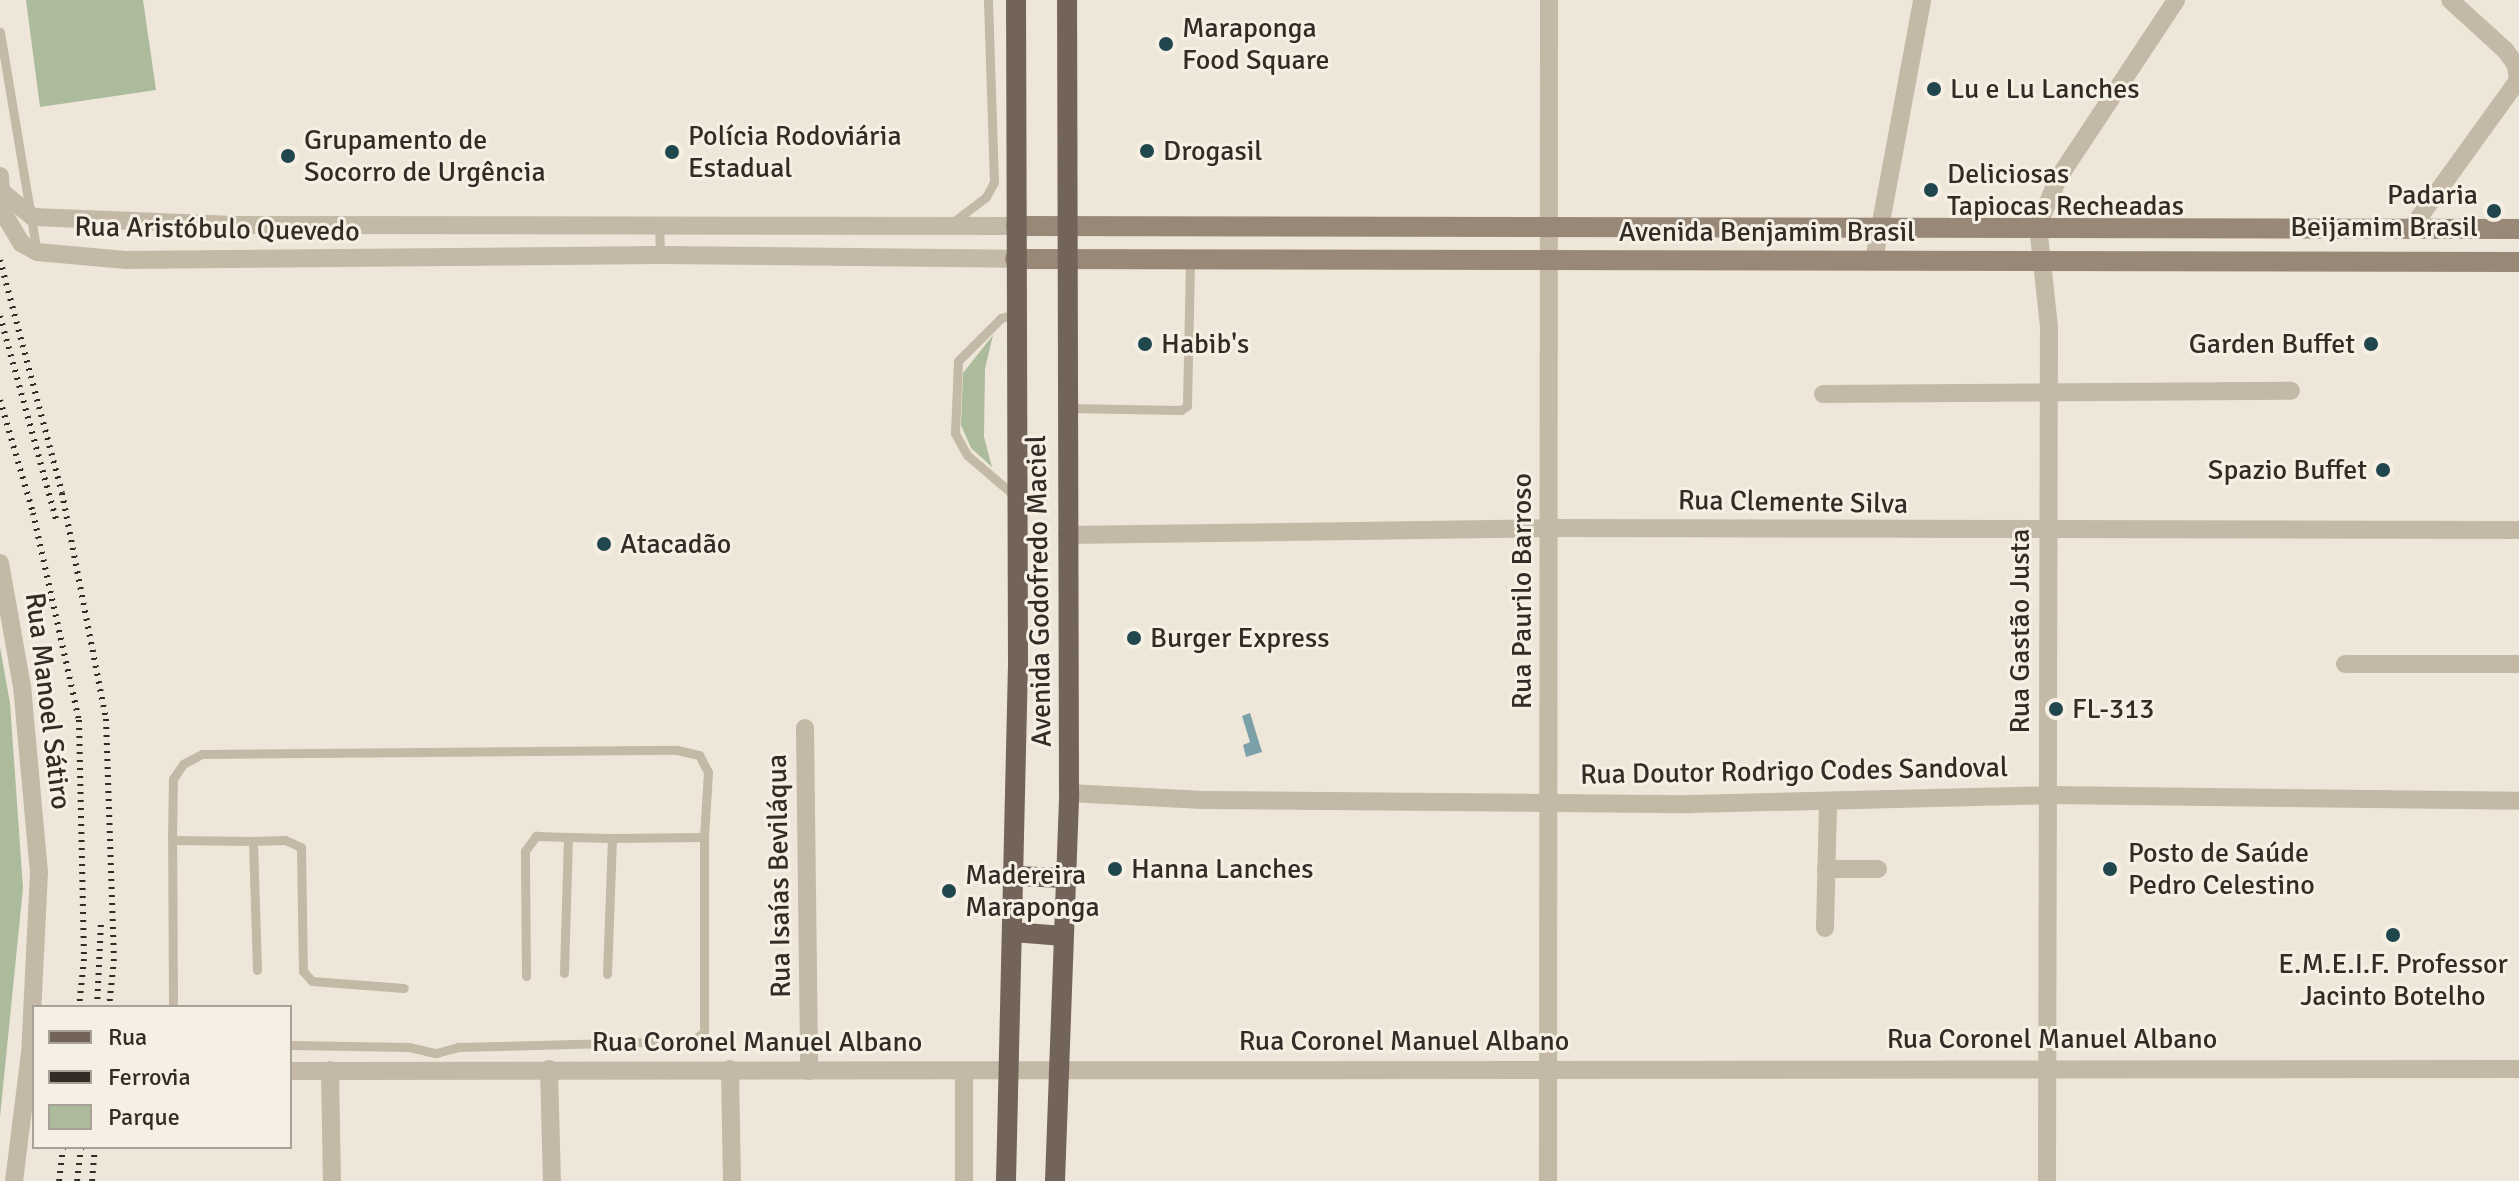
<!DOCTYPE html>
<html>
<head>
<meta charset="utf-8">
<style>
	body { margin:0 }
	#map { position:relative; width:2519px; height:1181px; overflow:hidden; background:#eee7d9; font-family:Signika,sans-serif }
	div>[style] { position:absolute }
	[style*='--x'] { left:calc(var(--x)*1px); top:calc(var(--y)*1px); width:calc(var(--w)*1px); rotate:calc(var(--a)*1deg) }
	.green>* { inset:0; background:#acbb9b }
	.water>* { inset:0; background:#7ba0a8 }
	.service>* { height:9px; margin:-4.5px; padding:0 4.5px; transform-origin:4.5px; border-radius:4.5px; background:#c4b8a6 }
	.minor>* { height:18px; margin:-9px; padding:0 9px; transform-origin:9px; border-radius:9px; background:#c4b8a6 }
	.secondary>* { height:20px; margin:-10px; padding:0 10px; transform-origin:10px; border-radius:10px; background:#988878 }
	.primary>* { height:20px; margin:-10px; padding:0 10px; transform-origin:10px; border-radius:10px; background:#726459 }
	.rail>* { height:6px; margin-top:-3px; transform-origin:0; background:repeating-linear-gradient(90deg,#322b26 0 2px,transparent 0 8px) }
	.dots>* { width:22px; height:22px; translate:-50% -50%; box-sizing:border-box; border:4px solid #f6f0e4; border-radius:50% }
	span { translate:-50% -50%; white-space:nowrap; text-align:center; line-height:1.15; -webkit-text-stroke:6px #f6f0e4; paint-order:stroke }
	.poi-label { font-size:28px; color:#322b26 }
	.left { translate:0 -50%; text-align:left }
	.right { translate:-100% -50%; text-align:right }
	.street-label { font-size:28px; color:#322b26 }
	.legend { position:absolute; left:32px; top:1005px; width:260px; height:144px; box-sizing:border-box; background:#f6f0e4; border:2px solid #a8a198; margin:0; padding:10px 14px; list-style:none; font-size:24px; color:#322b26 }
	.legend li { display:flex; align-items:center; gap:16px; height:40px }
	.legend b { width:40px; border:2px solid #a8a198 }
</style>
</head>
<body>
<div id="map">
	<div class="green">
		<div style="clip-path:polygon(26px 0,143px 0,156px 90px,40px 107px)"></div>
		<div style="clip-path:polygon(993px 335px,985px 369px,984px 437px,992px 467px,971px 448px,961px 425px,963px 373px)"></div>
		<div style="clip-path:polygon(0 647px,10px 703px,23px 888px,0 1117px)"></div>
	</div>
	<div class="water">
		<div style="clip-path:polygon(1250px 713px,1262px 752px,1246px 757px,1243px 745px,1250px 742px,1242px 716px)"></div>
	</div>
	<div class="service">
		<div style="--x:0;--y:32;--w:223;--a:80.5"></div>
		<div style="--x:953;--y:222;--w:41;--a:-37.1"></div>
		<div style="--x:986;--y:197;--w:17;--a:-62"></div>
		<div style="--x:994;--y:182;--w:182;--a:-91.9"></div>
		<div style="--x:659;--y:225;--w:30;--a:88"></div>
		<div style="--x:1068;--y:408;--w:113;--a:1"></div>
		<div style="--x:1181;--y:410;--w:7;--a:-34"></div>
		<div style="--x:1187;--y:406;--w:148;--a:-88.8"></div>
		<div style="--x:1015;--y:496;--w:63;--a:-139.5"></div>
		<div style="--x:967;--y:455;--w:25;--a:-119"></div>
		<div style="--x:955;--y:433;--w:72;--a:-87.6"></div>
		<div style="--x:958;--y:361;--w:61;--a:-45"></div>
		<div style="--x:1001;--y:318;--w:15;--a:-16"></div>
		<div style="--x:568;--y:837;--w:44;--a:1.3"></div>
		<div style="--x:612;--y:838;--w:136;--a:92.1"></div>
		<div style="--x:172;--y:840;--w:61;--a:-89.1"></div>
		<div style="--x:173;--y:779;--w:18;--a:-56"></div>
		<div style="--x:183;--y:764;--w:21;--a:-28"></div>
		<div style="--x:202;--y:754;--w:475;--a:-0.5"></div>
		<div style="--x:677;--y:750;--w:23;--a:13"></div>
		<div style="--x:699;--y:755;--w:19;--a:62"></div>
		<div style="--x:708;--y:772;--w:65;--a:93.5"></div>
		<div style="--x:257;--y:970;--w:129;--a:-91.8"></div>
		<div style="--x:253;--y:841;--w:32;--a:-2"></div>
		<div style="--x:285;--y:840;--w:17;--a:24"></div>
		<div style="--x:301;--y:847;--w:124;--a:89.1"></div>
		<div style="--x:303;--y:971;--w:13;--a:48"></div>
		<div style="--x:312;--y:981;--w:92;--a:4.4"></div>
		<div style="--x:526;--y:976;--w:125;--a:-90.5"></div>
		<div style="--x:525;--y:851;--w:19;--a:-54"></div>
		<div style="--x:536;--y:836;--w:32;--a:2"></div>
		<div style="--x:568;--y:837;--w:136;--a:91.7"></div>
		<div style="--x:173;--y:1007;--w:167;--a:-90.3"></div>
		<div style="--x:172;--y:840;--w:81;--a:0.7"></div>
		<div style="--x:290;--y:1045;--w:119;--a:1"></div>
		<div style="--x:409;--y:1047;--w:28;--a:13"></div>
		<div style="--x:436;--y:1053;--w:23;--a:-15"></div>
		<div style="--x:458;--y:1047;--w:234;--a:-1.5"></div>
		<div style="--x:692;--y:1041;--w:15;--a:-37"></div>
		<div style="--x:704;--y:1032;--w:195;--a:-90"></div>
		<div style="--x:704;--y:837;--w:92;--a:179.4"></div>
	</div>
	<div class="minor">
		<div style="--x:0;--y:176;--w:35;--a:87"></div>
		<div style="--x:2;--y:211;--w:37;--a:59"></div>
		<div style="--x:21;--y:243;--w:18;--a:29"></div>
		<div style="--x:37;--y:252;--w:89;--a:5.1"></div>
		<div style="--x:126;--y:260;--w:534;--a:-0.54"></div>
		<div style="--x:660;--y:255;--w:355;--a:0.6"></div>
		<div style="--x:2;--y:192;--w:40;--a:39"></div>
		<div style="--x:33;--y:217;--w:195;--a:2.3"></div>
		<div style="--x:228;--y:225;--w:788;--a:0.07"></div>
		<div style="--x:2410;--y:230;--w:185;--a:-54.2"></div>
		<div style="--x:2518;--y:80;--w:15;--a:-98"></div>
		<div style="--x:2516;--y:65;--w:19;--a:-126"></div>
		<div style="--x:2505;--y:50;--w:74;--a:-137.7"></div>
		<div style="--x:1874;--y:260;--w:264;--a:-79.5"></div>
		<div style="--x:1823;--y:394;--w:468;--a:-0.4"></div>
		<div style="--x:1067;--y:535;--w:484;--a:-0.8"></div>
		<div style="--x:1551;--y:528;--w:968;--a:0.12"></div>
		<div style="--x:0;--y:563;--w:125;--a:79.9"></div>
		<div style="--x:22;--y:686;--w:187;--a:84.8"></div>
		<div style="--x:39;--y:872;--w:181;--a:92.8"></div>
		<div style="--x:30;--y:1053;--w:129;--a:97.1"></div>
		<div style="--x:2345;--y:664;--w:174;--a:0"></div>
		<div style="--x:805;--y:728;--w:343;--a:89.3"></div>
		<div style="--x:1069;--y:793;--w:134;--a:3"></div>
		<div style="--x:1203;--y:800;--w:488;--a:0.5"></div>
		<div style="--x:1691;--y:804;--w:358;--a:-1.4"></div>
		<div style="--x:2049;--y:795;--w:470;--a:0.7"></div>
		<div style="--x:1826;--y:869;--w:52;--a:0"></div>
		<div style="--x:1825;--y:928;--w:126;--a:-88.6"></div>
		<div style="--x:549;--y:1069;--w:112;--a:88.5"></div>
		<div style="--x:730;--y:1069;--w:112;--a:89"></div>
		<div style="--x:330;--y:1070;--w:111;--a:89"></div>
		<div style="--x:290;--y:1071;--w:2229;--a:-0.05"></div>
		<div style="--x:964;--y:1071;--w:110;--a:90"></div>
		<div style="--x:1548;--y:1181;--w:1181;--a:-89.95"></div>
		<div style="--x:2047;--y:1181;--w:854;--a:-89.87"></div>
		<div style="--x:2049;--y:327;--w:103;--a:-96.2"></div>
		<div style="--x:2038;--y:225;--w:52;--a:-66.4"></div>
		<div style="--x:2059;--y:177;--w:212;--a:-56.5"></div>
	</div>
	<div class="secondary">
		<div style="--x:1016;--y:226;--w:1503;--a:0.11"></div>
		<div style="--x:1015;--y:259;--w:1504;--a:0.11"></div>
	</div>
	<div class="primary">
		<div style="--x:1013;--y:876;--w:51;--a:2.2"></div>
		<div style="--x:1013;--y:932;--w:50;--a:4.6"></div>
		<div style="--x:1006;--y:1181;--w:517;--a:-88.67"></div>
		<div style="--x:1018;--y:664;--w:664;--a:-90.17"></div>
		<div style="--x:1055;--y:1181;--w:388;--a:-87.9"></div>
		<div style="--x:1069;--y:793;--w:793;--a:-90.14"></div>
	</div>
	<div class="rail">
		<div style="--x:0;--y:260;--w:241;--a:75.1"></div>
		<div style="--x:62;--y:493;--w:230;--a:79"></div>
		<div style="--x:106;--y:719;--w:240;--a:88.1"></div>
		<div style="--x:114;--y:959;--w:48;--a:95.9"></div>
		<div style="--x:0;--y:316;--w:212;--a:74.6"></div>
		<div style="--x:0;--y:400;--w:118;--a:73.7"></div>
		<div style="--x:33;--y:513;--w:212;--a:77.5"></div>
		<div style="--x:79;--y:720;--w:239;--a:88.8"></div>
		<div style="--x:84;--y:959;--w:48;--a:95.9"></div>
		<div style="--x:97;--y:1007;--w:84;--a:-87.3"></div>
		<div style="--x:59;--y:1181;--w:34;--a:-83"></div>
		<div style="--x:77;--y:1181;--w:34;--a:-83"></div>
		<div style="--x:92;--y:1181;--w:34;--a:-85"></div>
	</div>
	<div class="dots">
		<div style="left:1166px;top:44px;background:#20464e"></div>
		<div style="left:1934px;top:89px;background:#20464e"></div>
		<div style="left:1147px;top:151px;background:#20464e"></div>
		<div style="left:672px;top:152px;background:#20464e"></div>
		<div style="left:288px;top:156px;background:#20464e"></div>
		<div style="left:1931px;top:190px;background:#20464e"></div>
		<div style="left:2494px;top:211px;background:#20464e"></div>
		<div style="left:1145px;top:344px;background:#20464e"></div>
		<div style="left:2371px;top:344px;background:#20464e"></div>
		<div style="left:2383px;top:470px;background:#20464e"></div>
		<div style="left:604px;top:544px;background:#20464e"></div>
		<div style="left:1134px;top:638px;background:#20464e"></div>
		<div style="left:2056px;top:709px;background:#20464e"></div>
		<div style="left:1115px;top:869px;background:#20464e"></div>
		<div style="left:2110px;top:869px;background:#20464e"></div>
		<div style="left:949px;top:891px;background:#20464e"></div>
		<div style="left:2393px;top:935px;background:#20464e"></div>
	</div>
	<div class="poi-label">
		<span class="left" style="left:1182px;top:44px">Maraponga<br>Food Square</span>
		<span class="left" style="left:1950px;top:89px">Lu e Lu Lanches</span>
		<span class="left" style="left:688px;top:152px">Polícia Rodoviária<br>Estadual</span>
		<span class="left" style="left:304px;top:156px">Grupamento de<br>Socorro de Urgência</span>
		<span class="left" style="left:1163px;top:151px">Drogasil</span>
		<span class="left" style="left:1947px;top:190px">Deliciosas<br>Tapiocas Recheadas</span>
		<span class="right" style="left:2478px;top:211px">Padaria<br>Beijamim Brasil</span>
		<span class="left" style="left:1161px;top:344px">Habib's</span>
		<span class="right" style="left:2355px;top:344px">Garden Buffet</span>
		<span class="right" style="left:2367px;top:470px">Spazio Buffet</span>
		<span class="left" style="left:620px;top:544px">Atacadão</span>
		<span class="left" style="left:1150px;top:638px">Burger Express</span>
		<span class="left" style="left:2072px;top:709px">FL-313</span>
		<span class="left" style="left:2128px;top:869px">Posto de Saúde<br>Pedro Celestino</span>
		<span class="left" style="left:1131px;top:869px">Hanna Lanches</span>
		<span class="left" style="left:965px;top:891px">Madereira<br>Maraponga</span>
		<span style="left:2393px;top:980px">E.M.E.I.F. Professor<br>Jacinto Botelho</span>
	</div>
	<div class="street-label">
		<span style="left:217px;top:229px;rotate:1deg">Rua Aristóbulo Quevedo</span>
		<span style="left:1767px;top:232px">Avenida Benjamim Brasil</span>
		<span style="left:1793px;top:502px;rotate:1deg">Rua Clemente Silva</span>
		<span style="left:1039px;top:591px;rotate:-91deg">Avenida Godofredo Maciel</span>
		<span style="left:1522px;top:591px;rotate:-90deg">Rua Paurilo Barroso</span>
		<span style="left:2020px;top:631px;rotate:-90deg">Rua Gastão Justa</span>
		<span style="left:48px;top:701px;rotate:83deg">Rua Manoel Sátiro</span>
		<span style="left:1794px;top:771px;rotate:-1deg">Rua Doutor Rodrigo Codes Sandoval</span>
		<span style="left:779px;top:876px;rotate:-91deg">Rua Isaías Beviláqua</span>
		<span style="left:2052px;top:1039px">Rua Coronel Manuel Albano</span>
		<span style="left:1404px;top:1041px">Rua Coronel Manuel Albano</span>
		<span style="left:757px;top:1042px">Rua Coronel Manuel Albano</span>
	</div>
	<ul class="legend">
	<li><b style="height:10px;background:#726459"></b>Rua</li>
	<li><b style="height:10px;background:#322b26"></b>Ferrovia</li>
	<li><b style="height:22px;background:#acbb9b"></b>Parque</li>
	</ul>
</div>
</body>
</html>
